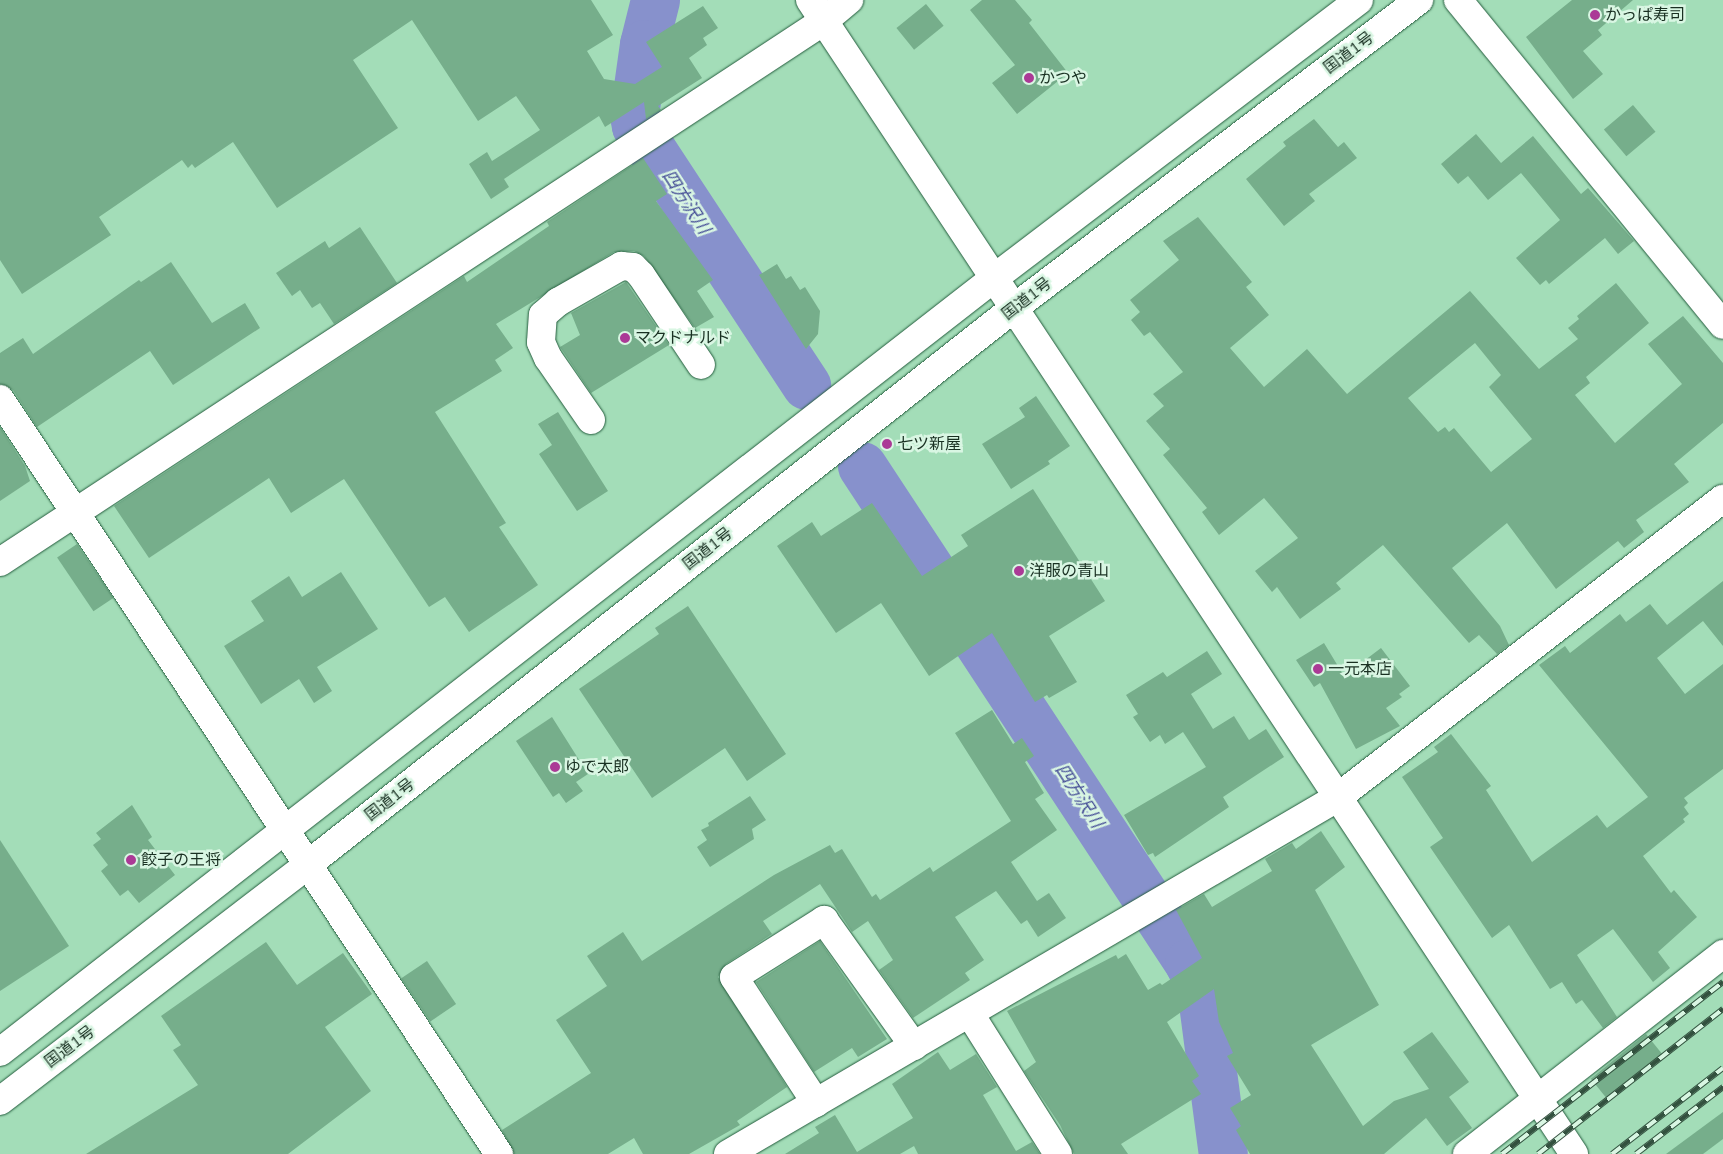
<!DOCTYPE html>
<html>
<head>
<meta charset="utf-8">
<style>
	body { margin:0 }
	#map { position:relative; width:1723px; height:1154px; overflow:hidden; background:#a3ddb8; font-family:"Nunito Sans","Noto Sans JP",sans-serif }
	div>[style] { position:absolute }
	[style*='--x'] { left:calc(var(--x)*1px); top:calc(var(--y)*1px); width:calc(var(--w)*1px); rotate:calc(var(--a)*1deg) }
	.river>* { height:49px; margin:-24.5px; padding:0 24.5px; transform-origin:24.5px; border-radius:24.5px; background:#8791cc }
	.building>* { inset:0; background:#76ae8b; transform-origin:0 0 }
	.roads { filter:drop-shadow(0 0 1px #245c3d) drop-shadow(0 0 1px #245c3d) }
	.minor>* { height:28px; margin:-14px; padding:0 14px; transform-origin:14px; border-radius:14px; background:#fff }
	.highway>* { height:28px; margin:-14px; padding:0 14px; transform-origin:14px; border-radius:14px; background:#fff }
	.rail>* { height:5.5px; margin-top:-2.75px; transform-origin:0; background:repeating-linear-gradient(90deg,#d9f6e3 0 11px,#33513f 0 22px); box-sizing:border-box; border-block:1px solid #33513f }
	.dots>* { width:14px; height:14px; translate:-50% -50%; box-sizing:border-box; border:2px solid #d9f6e3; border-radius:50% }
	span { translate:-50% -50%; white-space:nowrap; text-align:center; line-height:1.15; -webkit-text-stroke:5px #d9f6e3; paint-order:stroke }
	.poi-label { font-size:16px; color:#193022 }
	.left { translate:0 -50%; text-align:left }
	.street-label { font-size:16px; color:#193022 }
	.water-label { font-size:18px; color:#454d96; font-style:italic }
</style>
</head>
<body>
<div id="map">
	<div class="river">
		<div style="--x:655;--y:0;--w:45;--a:104"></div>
		<div style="--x:644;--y:44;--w:72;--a:98"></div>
		<div style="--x:634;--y:115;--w:11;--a:80"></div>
		<div style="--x:636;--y:126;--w:310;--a:56.7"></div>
		<div style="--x:862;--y:466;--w:595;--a:56.66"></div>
		<div style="--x:1189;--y:963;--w:28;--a:64"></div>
		<div style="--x:1201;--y:988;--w:167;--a:82.5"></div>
	</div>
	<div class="building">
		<div style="clip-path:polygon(0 0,591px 0,613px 35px,587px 51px,604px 79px,635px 84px,662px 67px,646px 42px,703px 6px,718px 28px,703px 38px,707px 45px,689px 58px,702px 78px,658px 106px,661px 110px,646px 119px,644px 102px,605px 127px,599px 116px,504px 179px,509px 187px,491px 199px,469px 164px,487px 152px,492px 161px,540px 130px,516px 96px,478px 121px,412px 20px,353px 60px,398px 128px,277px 208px,233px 142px,195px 168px,192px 164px,188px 168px,182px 160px,99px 217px,111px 235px,22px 294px,0 260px)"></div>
		<div style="clip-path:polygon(982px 0,1015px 0,1032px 20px,1029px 23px,1068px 73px,1017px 114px,992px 83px,1015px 65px,970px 10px)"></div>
		<div style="clip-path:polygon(1572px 0,1633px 0,1598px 30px,1602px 35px,1583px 51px,1603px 74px,1573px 99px,1526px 37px)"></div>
		<div style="left:926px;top:4px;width:28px;height:38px;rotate:51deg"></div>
		<div style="left:1633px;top:105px;width:35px;height:38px;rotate:50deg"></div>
		<div style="clip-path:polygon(1314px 119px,1338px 147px,1344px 142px,1357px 158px,1309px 194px,1315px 201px,1284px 226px,1246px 179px,1286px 146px,1283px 142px)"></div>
		<div style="clip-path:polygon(1476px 134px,1501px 163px,1533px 136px,1581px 194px,1588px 188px,1634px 241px,1618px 254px,1605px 238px,1549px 284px,1546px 280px,1540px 285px,1516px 258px,1560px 220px,1521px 173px,1488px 200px,1468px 176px,1458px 184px,1441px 164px)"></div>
		<div style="clip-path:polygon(643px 158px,667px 194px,656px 201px,713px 280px,697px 291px,714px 317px,695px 328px,644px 256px,634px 251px,614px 252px,496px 324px,513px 348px,495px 360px,502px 371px,435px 412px,506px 523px,499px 527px,538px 585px,469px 632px,445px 597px,429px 607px,344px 479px,291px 513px,269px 478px,149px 558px,114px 506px,464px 276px,467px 282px,549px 226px,547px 222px)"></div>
		<div style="clip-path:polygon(evenodd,1198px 217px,1252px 282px,1246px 287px,1269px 315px,1230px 348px,1264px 387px,1307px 349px,1347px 394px,1470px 291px,1539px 369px,1578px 339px,1568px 328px,1579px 319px,1577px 316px,1616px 283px,1649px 323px,1586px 377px,1590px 383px,1575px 395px,1615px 443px,1682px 384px,1648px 344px,1683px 316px,1723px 363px,1723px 423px,1674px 464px,1689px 482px,1636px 520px,1644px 532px,1624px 548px,1618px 541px,1556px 589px,1507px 523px,1452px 568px,1500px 626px,1509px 645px,1497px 654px,1479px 635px,1469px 643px,1383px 545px,1336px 583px,1341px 589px,1300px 619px,1277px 587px,1272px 592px,1255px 571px,1298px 538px,1264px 498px,1219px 535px,1202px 512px,1207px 508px,1163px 455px,1170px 449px,1146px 421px,1164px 406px,1153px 394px,1183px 372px,1150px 332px,1144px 336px,1131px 320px,1140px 312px,1130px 300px,1179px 260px,1163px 241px,1198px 217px,1475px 343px,1501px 375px,1489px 387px,1532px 439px,1491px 472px,1454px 428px,1449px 432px,1445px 427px,1438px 432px,1408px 398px,1475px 343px)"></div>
		<div style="clip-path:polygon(360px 227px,397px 283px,334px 324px,320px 303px,312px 308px,300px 290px,292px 296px,276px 273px,325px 241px,329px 248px)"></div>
		<div style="clip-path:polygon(171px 262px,212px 323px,245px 303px,260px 328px,173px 385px,150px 351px,37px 427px,13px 390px,0 384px,0 353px,23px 338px,33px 354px,139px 280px,141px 282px)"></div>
		<div style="clip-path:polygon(777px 264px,786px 279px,791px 276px,800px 290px,805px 287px,820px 311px,818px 334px,806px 349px,759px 275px)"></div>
		<div style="clip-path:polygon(626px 282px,669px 345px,591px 393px,560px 347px,580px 335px,571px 313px)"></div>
		<div style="clip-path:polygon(1036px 396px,1070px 446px,1048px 461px,1050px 464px,1011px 489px,982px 444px,1025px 417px,1019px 408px)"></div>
		<div style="clip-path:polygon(558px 412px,608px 491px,577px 511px,539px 454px,552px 445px,538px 424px)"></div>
		<div style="clip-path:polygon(0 427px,25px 466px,30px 481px,0 501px)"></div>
		<div style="clip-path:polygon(1033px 489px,1105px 601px,1049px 636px,1077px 682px,1049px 698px,1047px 695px,1035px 702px,992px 633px,929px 676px,881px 603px,836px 633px,777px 546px,812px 522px,821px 536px,872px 503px,922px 576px,968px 546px,961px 535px)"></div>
		<div style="left:77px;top:544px;width:65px;height:24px;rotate:56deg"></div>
		<div style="clip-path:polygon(341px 572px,378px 629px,317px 667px,332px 691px,314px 703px,299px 679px,261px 704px,224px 646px,264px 621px,251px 601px,289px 576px,302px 597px)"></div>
		<div style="clip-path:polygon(1723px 581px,1723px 646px,1703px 621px,1657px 658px,1685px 694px,1723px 664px,1723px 769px,1684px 798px,1688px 803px,1684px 807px,1689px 814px,1683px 819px,1685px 822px,1643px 856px,1671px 893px,1674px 890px,1697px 917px,1658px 952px,1670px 968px,1653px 982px,1613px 929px,1577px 955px,1617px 1017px,1603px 1028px,1582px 1000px,1576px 1004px,1562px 982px,1550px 989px,1509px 925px,1492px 938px,1430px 847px,1443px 838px,1402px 777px,1438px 752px,1434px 747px,1451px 734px,1491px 786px,1486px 790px,1532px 862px,1597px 815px,1607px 828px,1648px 797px,1539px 665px,1565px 646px,1570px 653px,1620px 614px,1626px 622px,1650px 604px,1667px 625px)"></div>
		<div style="clip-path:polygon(688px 606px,786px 754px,747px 781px,725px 748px,652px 798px,579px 689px,659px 634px,655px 628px)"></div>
		<div style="clip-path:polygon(1324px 643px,1344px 676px,1381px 648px,1410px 686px,1399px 694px,1402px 697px,1386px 708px,1400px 726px,1356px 749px,1320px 683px,1314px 687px,1296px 660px)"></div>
		<div style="clip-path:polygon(1207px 651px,1222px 674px,1191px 694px,1213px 729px,1234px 716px,1249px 740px,1266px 729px,1284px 757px,1223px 797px,1229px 807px,1155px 857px,1153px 853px,1148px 855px,1124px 815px,1206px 767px,1183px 732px,1165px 744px,1160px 735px,1150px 742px,1133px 717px,1138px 714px,1126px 695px,1163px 672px,1167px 677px)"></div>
		<div style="clip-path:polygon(992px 710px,1013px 744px,1022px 738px,1034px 756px,1025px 762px,1044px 793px,1035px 799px,1057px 830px,1011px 862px,1037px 901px,1049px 893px,1066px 918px,1038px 937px,1027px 920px,1021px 924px,996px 891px,955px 917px,984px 960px,965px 973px,970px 980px,913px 1018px,879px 970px,893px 960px,868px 921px,852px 932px,820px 884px,763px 921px,772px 934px,726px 964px,718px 977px,787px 1087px,737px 1121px,740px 1125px,689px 1154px,643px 1154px,634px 1138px,608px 1154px,514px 1154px,502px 1130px,591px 1073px,556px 1020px,607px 986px,587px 956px,623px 932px,642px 961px,774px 875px,830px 845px,835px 853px,842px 849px,872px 897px,876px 894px,880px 900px,930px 867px,933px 872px,1011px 821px,955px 733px)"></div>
		<div style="clip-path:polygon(552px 717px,588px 774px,576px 782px,583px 791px,566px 803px,559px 793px,553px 797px,516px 741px)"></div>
		<div style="clip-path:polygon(750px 796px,766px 820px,752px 829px,754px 839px,710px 867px,697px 847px,707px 840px,701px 830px,709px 826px,708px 823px)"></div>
		<div style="clip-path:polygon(132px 805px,152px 837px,148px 840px,175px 875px,139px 903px,128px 890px,120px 896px,101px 871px,108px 865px,93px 845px,101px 839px,96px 833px)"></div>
		<div style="clip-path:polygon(1321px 831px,1345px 867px,1315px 890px,1379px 1005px,1311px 1045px,1363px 1126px,1394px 1101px,1429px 1089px,1403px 1052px,1432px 1032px,1469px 1082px,1449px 1097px,1472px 1128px,1447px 1146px,1426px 1118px,1384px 1154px,1250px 1154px,1236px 1130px,1241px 1126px,1230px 1108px,1251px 1095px,1227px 1056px,1233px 1053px,1219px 1022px,1214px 989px,1167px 1022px,1199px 1076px,1192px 1081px,1201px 1094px,1121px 1144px,1128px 1154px,1074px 1154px,1060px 1125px,1024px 1071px,1036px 1062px,1007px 1011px,1116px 955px,1118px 959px,1126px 954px,1148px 990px,1160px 983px,1162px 985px,1202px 958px,1176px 910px,1204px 894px,1212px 907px,1272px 871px,1265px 859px,1292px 843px,1296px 849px)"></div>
		<div style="clip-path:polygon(0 840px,69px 946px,0 991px)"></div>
		<div style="clip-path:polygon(820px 941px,887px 1039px,858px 1057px,852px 1048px,814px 1072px,756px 982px)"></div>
		<div style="clip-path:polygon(266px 942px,297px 985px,343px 953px,372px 994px,325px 1027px,371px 1091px,288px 1154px,86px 1154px,198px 1085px,173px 1050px,181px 1045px,161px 1016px)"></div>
		<div style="left:427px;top:961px;width:52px;height:31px;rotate:56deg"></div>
		<div style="left:1646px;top:1034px;width:26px;height:71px;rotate:51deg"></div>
		<div style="clip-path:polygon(938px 1052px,950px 1070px,976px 1054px,997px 1087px,983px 1095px,1016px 1151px,1032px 1142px,1040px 1154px,918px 1154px,914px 1146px,900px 1154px,785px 1154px,819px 1133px,815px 1127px,835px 1115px,857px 1152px,913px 1118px,892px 1084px)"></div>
		<div style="clip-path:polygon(1723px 1112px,1723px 1139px,1703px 1154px,1666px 1154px)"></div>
	</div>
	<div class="roads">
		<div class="minor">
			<div style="--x:810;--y:0;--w:1384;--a:56.49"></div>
			<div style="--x:1458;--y:0;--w:419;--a:50.8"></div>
			<div style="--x:0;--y:399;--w:905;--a:56.54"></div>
			<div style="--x:591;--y:420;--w:75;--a:-124.7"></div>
			<div style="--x:548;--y:358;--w:17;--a:-114"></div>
			<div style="--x:541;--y:342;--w:27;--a:-86"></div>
			<div style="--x:543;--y:315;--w:20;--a:-41"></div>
			<div style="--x:558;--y:302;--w:73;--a:-29.7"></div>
			<div style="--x:621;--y:266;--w:12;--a:5"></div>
			<div style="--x:633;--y:267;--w:11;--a:45"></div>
			<div style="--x:641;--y:275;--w:108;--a:56.3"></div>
			<div style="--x:0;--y:562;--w:986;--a:-33.29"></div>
			<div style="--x:824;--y:21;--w:33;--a:-40"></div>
			<div style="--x:970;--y:1014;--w:165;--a:57.8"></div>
			<div style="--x:816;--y:1103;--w:150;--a:-123.1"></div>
			<div style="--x:734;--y:977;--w:107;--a:-32.3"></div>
			<div style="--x:824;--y:920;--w:155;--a:54.5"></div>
			<div style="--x:728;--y:1154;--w:705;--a:-30.31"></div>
			<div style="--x:1337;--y:798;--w:488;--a:-37.8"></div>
			<div style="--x:1467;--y:1154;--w:325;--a:-38"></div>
		</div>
		<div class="highway">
			<div style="--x:0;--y:1052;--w:1258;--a:-37.9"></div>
			<div style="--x:993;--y:279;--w:460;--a:-37.3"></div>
			<div style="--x:0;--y:1101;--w:386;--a:-37.5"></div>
			<div style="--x:306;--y:866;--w:901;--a:-38.24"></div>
			<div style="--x:1014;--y:308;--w:509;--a:-37.25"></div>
		</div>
	</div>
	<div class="rail">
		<div style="--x:1502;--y:1154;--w:280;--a:-37.9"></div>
		<div style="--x:1538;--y:1154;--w:235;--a:-38.1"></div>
		<div style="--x:1612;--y:1154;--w:140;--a:-37.8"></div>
		<div style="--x:1636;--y:1154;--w:110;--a:-37.6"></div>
	</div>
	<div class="dots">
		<div style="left:1595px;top:15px;background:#ab3a96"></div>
		<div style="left:1029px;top:78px;background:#ab3a96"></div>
		<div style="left:625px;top:338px;background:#ab3a96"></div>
		<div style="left:887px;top:444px;background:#ab3a96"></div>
		<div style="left:1019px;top:571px;background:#ab3a96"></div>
		<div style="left:1318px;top:669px;background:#ab3a96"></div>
		<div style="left:555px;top:767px;background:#ab3a96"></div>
		<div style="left:131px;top:860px;background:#ab3a96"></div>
	</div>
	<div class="poi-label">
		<span class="left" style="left:1605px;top:15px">かっぱ寿司</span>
		<span class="left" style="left:1039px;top:78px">かつや</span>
		<span class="left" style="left:635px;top:338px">マクドナルド</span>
		<span class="left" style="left:897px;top:444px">七ツ新屋</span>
		<span class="left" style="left:1029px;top:571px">洋服の青山</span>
		<span class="left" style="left:1328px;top:669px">一元本店</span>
		<span class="left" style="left:565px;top:767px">ゆで太郎</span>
		<span class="left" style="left:141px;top:860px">餃子の王将</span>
	</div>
	<div class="street-label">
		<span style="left:1349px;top:53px;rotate:-37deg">国道1号</span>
		<span style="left:1027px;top:299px;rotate:-38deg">国道1号</span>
		<span style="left:708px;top:549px;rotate:-38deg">国道1号</span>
		<span style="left:390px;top:800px;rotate:-38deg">国道1号</span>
		<span style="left:70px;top:1047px;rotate:-37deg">国道1号</span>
	</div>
	<div class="water-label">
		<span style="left:686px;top:202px;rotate:57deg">四方沢川</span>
		<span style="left:1079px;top:796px;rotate:57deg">四方沢川</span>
	</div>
</div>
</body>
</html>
